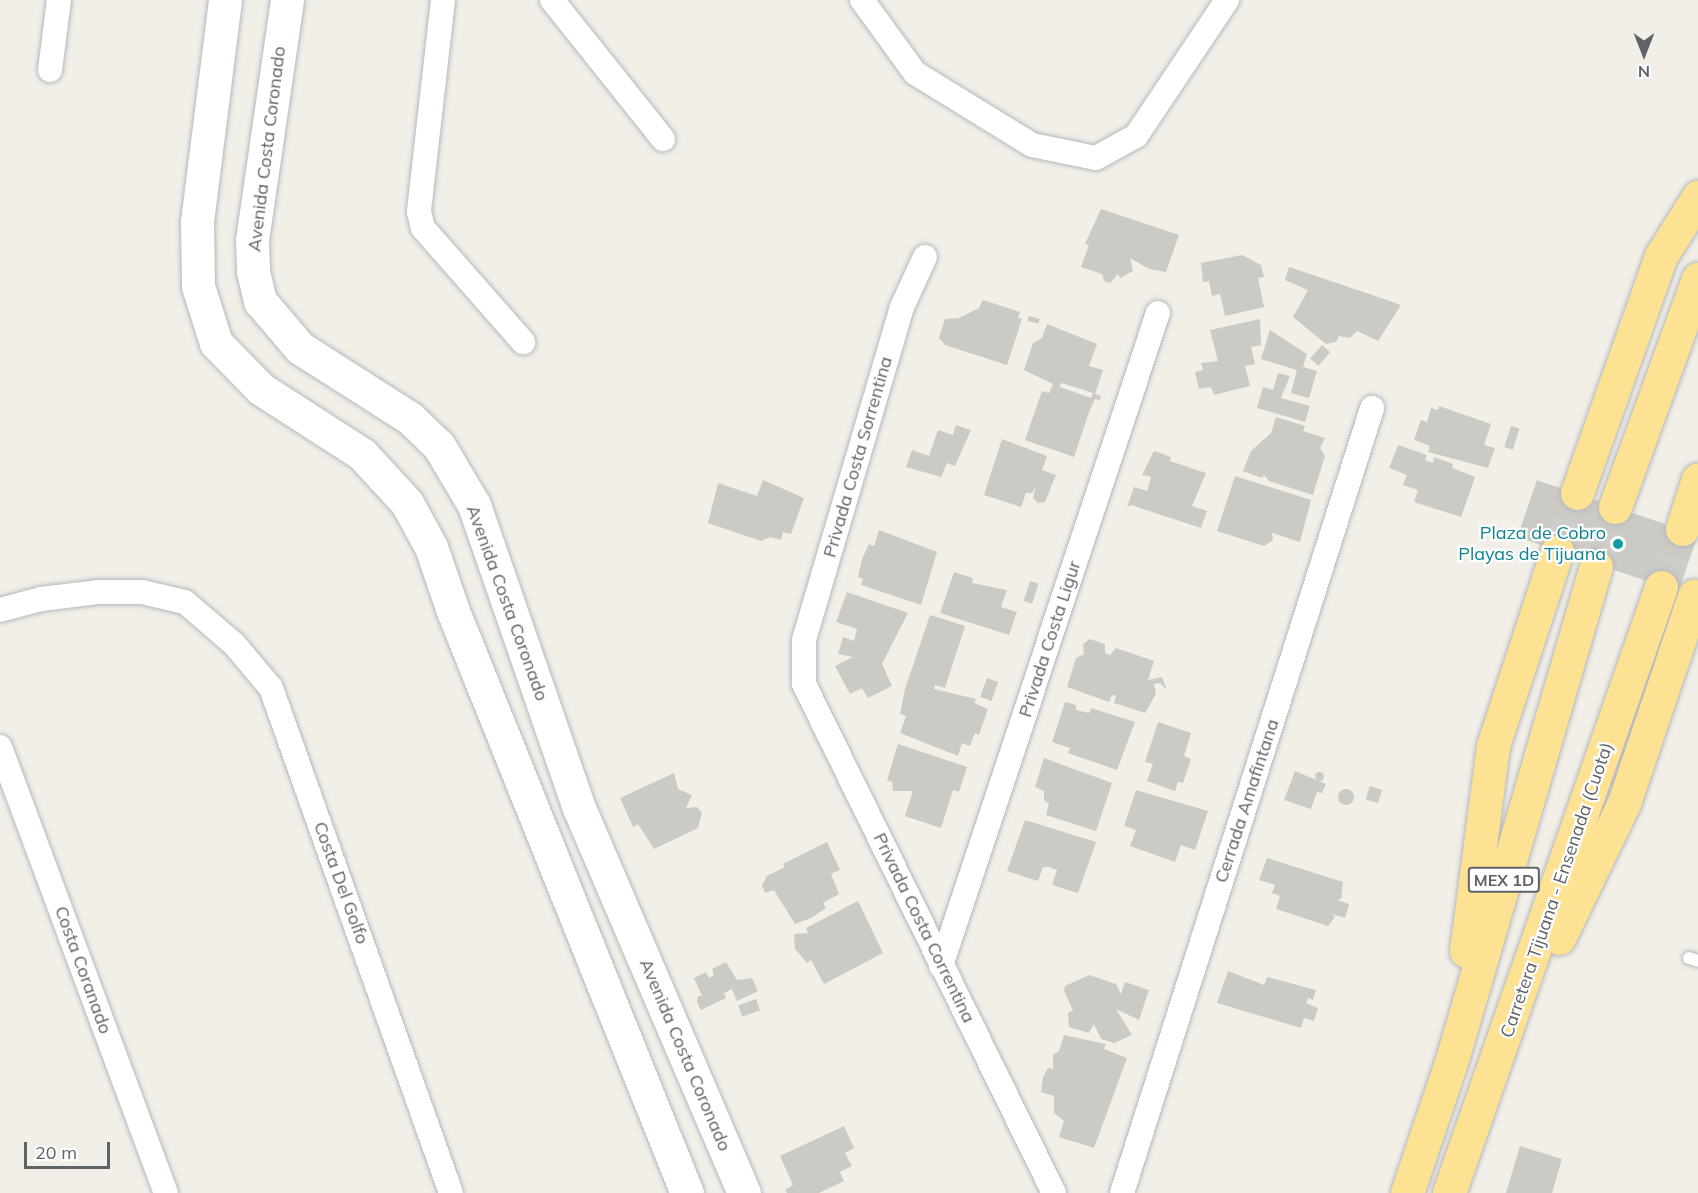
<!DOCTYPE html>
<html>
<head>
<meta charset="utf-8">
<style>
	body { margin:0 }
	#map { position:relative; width:1698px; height:1193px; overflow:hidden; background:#f1efe8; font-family:Mulish,sans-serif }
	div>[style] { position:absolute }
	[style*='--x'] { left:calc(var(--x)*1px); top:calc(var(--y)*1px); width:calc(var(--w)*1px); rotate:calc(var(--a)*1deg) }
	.building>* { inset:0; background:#cccac5; transform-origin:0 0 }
	.round { border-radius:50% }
	.highway-tunnel>* { height:33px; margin-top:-16.5px; transform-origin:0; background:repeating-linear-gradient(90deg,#ccccc8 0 33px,transparent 0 49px) }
	.roads { filter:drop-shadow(0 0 2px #b5b8bc) drop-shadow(0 0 2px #b5b8bc) }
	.lane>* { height:12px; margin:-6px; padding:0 6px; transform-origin:6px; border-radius:6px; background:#fff }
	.street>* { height:24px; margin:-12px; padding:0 12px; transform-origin:12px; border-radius:12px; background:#fff }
	.secondary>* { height:33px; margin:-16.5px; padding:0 16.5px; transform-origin:16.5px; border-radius:16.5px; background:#fff }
	.highway>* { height:33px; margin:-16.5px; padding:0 16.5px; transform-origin:16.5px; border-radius:16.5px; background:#fde293 }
	.dots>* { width:16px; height:16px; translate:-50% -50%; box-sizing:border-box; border:3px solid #fff; border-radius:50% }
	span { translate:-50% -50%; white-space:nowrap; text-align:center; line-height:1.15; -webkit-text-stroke:4.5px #fff; paint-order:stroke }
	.shield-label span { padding:2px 4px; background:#fff; border:2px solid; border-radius:4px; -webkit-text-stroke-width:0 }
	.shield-label { font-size:16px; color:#5f6368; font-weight:700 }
	.street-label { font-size:18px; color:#5f6368 }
	.culture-label { font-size:18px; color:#0d838f }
	.right { translate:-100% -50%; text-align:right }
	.north { position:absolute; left:1614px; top:24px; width:60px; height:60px; -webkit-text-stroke:4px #fff; paint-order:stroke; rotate:180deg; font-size:16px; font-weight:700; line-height:24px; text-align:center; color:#5f6368 }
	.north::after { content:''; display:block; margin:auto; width:21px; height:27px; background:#5f6368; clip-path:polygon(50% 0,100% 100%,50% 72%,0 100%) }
	.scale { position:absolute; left:24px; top:1142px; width:86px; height:27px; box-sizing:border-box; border:3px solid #5f6368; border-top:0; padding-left:8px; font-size:18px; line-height:21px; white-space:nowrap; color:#5f6368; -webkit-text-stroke:4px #fff; paint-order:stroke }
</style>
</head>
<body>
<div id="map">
	<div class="building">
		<div style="clip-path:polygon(1101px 209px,1179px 235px,1166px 272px,1149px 269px,1130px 258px,1133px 271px,1120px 278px,1118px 274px,1110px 283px,1104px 281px,1102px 274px,1081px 267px,1089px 245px,1085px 244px)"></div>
		<div style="clip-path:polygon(1242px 255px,1261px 265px,1264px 277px,1258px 278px,1264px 307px,1225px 316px,1220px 294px,1212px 296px,1209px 281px,1203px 282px,1201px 263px)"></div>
		<div style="clip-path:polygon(1289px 267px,1384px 299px,1401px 305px,1378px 341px,1357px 331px,1350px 338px,1339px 336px,1336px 342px,1326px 344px,1293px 317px,1308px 290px,1285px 280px)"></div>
		<div style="clip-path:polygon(983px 300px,1020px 312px,1018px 318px,1022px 319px,1007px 365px,945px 345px,939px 338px,945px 319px,959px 318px,979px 308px)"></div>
		<div style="left:1029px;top:316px;width:11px;height:5px;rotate:15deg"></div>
		<div style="clip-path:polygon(1260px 319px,1261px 345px,1251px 347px,1255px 364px,1245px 366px,1250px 386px,1214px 395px,1211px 387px,1199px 389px,1195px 372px,1203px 370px,1201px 363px,1218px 361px,1210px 330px)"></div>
		<div style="clip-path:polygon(evenodd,1047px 324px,1097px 344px,1089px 366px,1103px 370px,1095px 394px,1101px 396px,1100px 400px,1095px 399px,1089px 412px,1074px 457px,1025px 440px,1042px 391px,1049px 393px,1053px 384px,1024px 370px,1033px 343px,1042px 338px,1047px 324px,1061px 383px,1078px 388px,1093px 393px,1091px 398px,1060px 387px,1061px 383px)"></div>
		<div style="clip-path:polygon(1270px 330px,1307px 354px,1303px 367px,1317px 371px,1309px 398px,1291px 393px,1297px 370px,1261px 359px)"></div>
		<div style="left:1322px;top:345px;width:11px;height:18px;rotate:41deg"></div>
		<div style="clip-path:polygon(1278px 373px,1290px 376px,1281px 398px,1310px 406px,1305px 422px,1257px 408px,1263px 387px,1273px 390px)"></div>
		<div style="clip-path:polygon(1439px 406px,1491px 424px,1484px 445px,1495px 448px,1488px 468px,1428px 452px,1430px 446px,1414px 440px,1421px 420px,1427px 422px,1431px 408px,1438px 410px)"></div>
		<div style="clip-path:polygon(1276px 417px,1305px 426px,1303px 431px,1325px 438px,1320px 448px,1325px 456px,1313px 495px,1269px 481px,1264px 475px,1262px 478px,1243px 471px,1251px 451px,1271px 433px)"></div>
		<div style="clip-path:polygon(956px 425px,971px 430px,955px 466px,947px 463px,941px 477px,906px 467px,912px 450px,929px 456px,938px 430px,953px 435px)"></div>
		<div style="left:1511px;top:426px;width:9px;height:22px;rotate:18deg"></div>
		<div style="clip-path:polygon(1002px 439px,1047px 456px,1042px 470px,1056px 475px,1045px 502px,1038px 503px,1033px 498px,1036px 486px,1032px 493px,1026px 493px,1021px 507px,984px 495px)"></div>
		<div style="clip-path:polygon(1398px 445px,1427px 455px,1425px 460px,1433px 463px,1434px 457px,1453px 464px,1452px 468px,1475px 477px,1461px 517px,1414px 502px,1418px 490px,1403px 485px,1407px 475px,1389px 468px)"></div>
		<div style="clip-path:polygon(1154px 451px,1171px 457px,1170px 461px,1206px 473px,1192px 506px,1207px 511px,1201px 528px,1131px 505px,1127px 507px,1134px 487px,1147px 491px,1151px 477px,1142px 475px)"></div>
		<div style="clip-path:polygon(1235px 476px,1311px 500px,1300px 542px,1272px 533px,1273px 540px,1264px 546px,1217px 531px)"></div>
		<div style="clip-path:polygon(763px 480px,804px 498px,791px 534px,783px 532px,781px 540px,770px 537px,761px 541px,708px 523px,718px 483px,757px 496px)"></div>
		<div style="left:1537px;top:480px;width:170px;height:60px;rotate:19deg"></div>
		<div style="clip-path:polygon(879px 530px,937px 552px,921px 605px,861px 585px,863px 579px,858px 577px,862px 559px,869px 544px,874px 546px)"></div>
		<div style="clip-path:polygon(954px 572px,973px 578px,972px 583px,1007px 590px,1001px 607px,1017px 612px,1009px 635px,940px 613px)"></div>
		<div style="left:1030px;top:581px;width:9px;height:21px;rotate:18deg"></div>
		<div style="clip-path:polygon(847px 592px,908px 613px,882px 664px,892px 686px,868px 698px,862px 688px,850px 694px,835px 666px,853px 657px,838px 654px,843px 637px,854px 641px,857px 629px,836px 622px)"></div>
		<div style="clip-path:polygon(930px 615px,965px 626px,945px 688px,935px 685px,934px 689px,976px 699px,974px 703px,988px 709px,979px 735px,975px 733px,970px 746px,962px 743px,958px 756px,900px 733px,906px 716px,900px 714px,905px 689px)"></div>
		<div style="clip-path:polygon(1090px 639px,1105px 644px,1105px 653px,1110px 655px,1116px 648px,1154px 661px,1148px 680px,1162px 677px,1167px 690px,1160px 683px,1154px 684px,1156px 694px,1145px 713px,1114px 703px,1116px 696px,1112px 695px,1109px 702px,1067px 687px,1076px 658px,1084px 654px,1083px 644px)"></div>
		<div style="left:987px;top:678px;width:12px;height:20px;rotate:20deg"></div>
		<div style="clip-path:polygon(1065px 702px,1076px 705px,1076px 710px,1089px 713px,1091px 708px,1135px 722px,1117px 770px,1068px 753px,1070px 748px,1052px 742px)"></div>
		<div style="clip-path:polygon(1158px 722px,1191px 733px,1184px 756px,1191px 759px,1183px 783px,1178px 782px,1175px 791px,1147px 781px,1153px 764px,1145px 762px)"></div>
		<div style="clip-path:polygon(898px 744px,967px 767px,959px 792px,953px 790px,941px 828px,905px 816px,913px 791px,893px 791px,892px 782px,887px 780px)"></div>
		<div style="clip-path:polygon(1044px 758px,1112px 783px,1096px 831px,1046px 815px,1049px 804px,1044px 800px,1044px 791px,1035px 787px)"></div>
		<div style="clip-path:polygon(1295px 771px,1326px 784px,1322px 793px,1317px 792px,1311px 809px,1284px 800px)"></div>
		<div class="round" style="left:1314.5px;top:771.5px;width:9px;height:9px"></div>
		<div style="clip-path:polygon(674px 773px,678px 789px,692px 795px,686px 808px,697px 807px,702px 813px,698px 828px,654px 849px,638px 824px,633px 827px,620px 798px)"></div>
		<div style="left:1370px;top:786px;width:13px;height:14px;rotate:18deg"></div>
		<div class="round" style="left:1338px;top:789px;width:16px;height:16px"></div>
		<div style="clip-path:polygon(1136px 790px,1208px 811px,1195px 850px,1181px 845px,1175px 862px,1130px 846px,1136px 830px,1124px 826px)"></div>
		<div style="clip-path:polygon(1025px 820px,1096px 842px,1078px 893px,1052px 885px,1057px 870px,1048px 867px,1043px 867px,1038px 881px,1007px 871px)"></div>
		<div style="clip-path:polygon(827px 842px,840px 870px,831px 874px,839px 894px,823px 903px,826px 908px,811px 918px,795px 924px,774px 890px,765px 893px,762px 885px,767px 876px,785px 867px,783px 864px)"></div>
		<div style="clip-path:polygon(1267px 858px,1343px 882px,1341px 899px,1337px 900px,1349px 904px,1345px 918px,1332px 914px,1335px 917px,1328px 926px,1276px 909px,1280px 896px,1272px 893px,1275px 885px,1259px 880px)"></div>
		<div style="clip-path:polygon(858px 901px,883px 953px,824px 984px,811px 960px,807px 963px,795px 949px,794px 934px,808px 933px,806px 928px)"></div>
		<div style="clip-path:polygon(726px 962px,737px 980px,752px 978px,758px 991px,737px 1001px,732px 989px,724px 993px,726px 998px,701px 1010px,697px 1002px,698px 996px,702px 996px,694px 978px,706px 972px,709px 978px,714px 975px,712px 969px)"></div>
		<div style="clip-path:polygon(1228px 971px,1264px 985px,1267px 977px,1316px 990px,1313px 1000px,1308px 998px,1306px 1003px,1318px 1008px,1314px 1021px,1304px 1018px,1301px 1028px,1217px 1003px)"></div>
		<div style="clip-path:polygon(1089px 975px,1116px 984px,1121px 994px,1125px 982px,1149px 990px,1139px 1020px,1116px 1009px,1132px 1035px,1114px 1043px,1101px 1039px,1094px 1024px,1089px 1033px,1069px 1027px,1068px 1013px,1073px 1010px,1064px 991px,1065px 986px)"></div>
		<div style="left:756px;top:999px;width:12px;height:19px;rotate:70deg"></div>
		<div style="clip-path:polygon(1064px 1035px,1106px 1044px,1104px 1049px,1127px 1058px,1094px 1148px,1059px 1137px,1064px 1121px,1054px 1113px,1054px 1096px,1041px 1092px,1043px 1077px,1048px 1068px,1053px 1069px,1053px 1055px,1059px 1051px)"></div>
		<div style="clip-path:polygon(844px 1126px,854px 1148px,845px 1153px,852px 1166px,840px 1172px,844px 1181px,819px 1193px,787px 1193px,785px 1190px,793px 1185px,780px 1156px)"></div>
		<div style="clip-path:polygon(1520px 1146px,1562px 1159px,1552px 1193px,1506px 1193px)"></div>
	</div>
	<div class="highway-tunnel">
		<div style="--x:1557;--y:551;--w:61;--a:-71"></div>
		<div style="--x:1596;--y:566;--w:62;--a:-72.1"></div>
		<div style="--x:1661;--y:587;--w:62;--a:-70.1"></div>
	</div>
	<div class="roads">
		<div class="lane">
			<div style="--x:1689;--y:958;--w:9;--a:18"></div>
		</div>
		<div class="street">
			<div style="--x:443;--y:0;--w:213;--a:96.5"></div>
			<div style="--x:419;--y:212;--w:16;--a:76"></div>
			<div style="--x:423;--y:228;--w:152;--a:48.7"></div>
			<div style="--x:552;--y:0;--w:178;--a:51.4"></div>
			<div style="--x:862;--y:0;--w:90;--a:54"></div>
			<div style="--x:915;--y:73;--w:137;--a:31.6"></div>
			<div style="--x:1032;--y:145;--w:65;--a:11.5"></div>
			<div style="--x:1096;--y:158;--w:46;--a:-28.8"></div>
			<div style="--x:1136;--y:136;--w:164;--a:-56.2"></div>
			<div style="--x:50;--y:70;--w:71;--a:-82.7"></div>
			<div style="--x:925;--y:257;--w:55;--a:114.7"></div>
			<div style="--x:902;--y:307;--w:347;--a:106.4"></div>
			<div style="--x:804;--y:640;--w:44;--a:90"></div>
			<div style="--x:804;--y:684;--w:567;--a:63.84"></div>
			<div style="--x:0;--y:610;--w:42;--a:-15"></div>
			<div style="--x:41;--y:599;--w:57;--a:-7"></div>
			<div style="--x:98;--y:592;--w:44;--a:0"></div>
			<div style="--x:142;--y:592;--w:44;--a:13.1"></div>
			<div style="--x:185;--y:602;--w:65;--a:40.6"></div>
			<div style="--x:234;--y:644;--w:57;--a:49.9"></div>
			<div style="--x:271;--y:688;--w:536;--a:70.38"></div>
			<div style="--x:0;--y:747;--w:476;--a:69.6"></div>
			<div style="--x:941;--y:966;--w:688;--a:-71.62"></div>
			<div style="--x:1122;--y:1193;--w:824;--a:-72.33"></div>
		</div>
		<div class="secondary">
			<div style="--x:225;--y:0;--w:223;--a:97.2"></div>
			<div style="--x:197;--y:221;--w:65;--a:89.1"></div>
			<div style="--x:198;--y:286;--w:60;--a:72.5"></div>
			<div style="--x:216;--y:343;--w:64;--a:45.6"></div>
			<div style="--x:261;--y:389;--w:120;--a:32.8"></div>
			<div style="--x:362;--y:454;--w:67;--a:47.4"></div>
			<div style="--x:407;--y:503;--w:50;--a:61.4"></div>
			<div style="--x:431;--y:547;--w:68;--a:71"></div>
			<div style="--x:453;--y:611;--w:627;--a:68.1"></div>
			<div style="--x:287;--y:0;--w:243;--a:98.3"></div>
			<div style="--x:252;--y:240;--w:31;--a:88"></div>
			<div style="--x:253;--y:271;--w:31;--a:77"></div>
			<div style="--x:260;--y:301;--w:62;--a:49.6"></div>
			<div style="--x:300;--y:348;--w:130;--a:32.5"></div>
			<div style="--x:410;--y:418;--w:40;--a:44"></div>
			<div style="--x:439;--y:446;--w:69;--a:59.3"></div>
			<div style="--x:474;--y:505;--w:321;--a:70.9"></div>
			<div style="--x:579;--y:808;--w:419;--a:66.8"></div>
		</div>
		<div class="highway">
			<div style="--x:1577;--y:493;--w:251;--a:-70.5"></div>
			<div style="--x:1661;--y:256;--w:70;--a:-57.9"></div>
			<div style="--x:1615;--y:507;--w:243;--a:-70"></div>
			<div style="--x:1682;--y:529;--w:52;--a:-72.3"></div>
			<div style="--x:1559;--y:938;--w:150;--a:-64.3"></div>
			<div style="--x:1624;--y:803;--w:219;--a:-71.3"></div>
			<div style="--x:1466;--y:951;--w:207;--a:-82.5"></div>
			<div style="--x:1493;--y:746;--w:205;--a:-71.8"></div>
			<div style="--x:1407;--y:1193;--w:145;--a:-71.4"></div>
			<div style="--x:1453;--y:1056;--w:510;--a:-73.73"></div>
			<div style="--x:1449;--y:1193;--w:642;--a:-70.72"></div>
		</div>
	</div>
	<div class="dots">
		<div style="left:1618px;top:544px;background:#0f9aa8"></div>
	</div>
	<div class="shield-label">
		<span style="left:1504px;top:880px">MEX 1D</span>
	</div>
	<div class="street-label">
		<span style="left:267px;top:149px;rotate:-83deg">Avenida Costa Coronado</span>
		<span style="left:858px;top:457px;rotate:-74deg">Privada Costa Sorrentina</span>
		<span style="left:507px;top:603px;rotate:70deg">Avenida Costa Coronado</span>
		<span style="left:1050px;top:639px;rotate:-72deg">Privada Costa Ligur</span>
		<span style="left:1247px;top:801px;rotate:-72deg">Cerrada Amafintana</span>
		<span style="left:341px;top:883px;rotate:70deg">Costa Del Golfo</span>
		<span style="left:1557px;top:890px;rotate:-71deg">Carretera Tijuana - Ensenada (Cuota)</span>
		<span style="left:924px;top:928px;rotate:64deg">Privada Costa Correntina</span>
		<span style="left:83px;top:970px;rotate:70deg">Costa Coranado</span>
		<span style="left:685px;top:1055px;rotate:67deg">Avenida Costa Coronado</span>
	</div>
	<div class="culture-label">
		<span class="right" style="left:1606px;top:544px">Plaza de Cobro<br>Playas de Tijuana</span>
	</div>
	<div class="north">N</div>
	<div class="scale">20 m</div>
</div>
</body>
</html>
